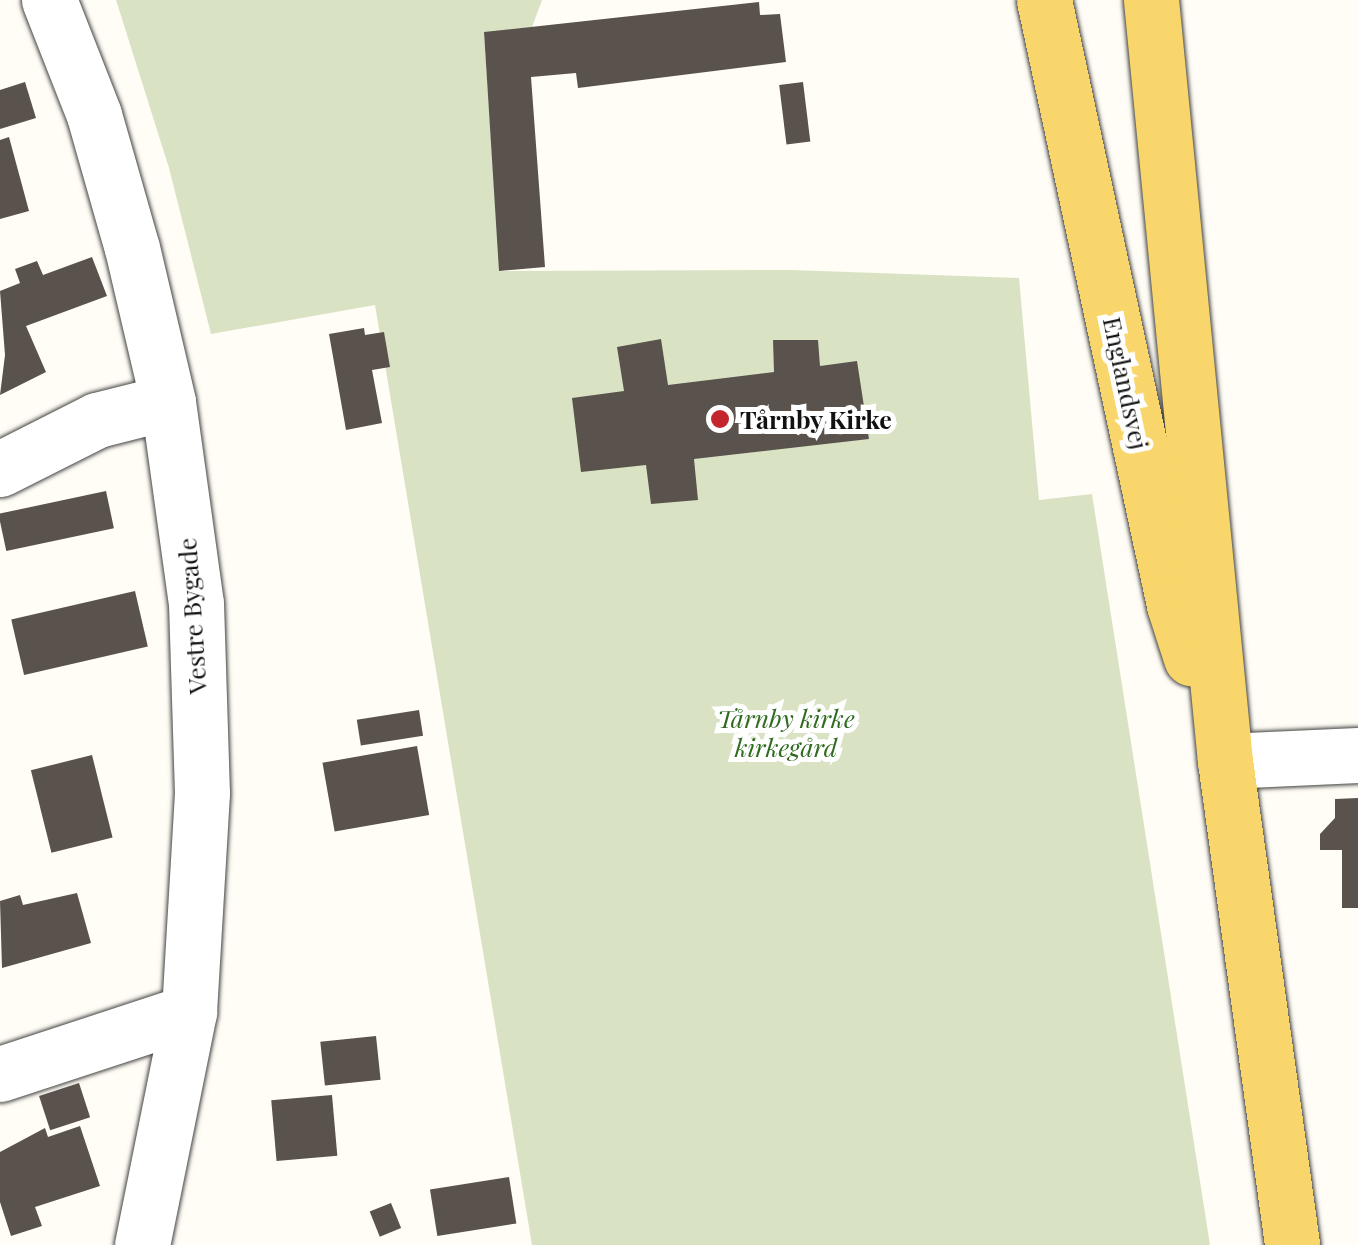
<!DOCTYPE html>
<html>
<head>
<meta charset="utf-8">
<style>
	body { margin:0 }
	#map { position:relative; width:1358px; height:1245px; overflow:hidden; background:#fffdf5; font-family:"Playfair Display",serif }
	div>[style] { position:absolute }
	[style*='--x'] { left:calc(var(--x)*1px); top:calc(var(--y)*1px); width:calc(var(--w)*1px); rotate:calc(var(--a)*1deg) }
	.cemetery>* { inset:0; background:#d9e3c4 }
	.building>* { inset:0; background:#5a524d; transform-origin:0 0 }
	.roads { filter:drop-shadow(0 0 2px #444) drop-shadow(0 0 2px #444) }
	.minor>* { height:55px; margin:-27.5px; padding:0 27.5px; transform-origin:27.5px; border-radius:27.5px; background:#fff }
	.major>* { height:55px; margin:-27.5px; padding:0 27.5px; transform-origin:27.5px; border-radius:27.5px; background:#f9d66b }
	.dots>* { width:28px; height:28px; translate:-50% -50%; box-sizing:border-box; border:5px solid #fff; border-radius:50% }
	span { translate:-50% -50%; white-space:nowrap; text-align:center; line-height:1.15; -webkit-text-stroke:10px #fff; paint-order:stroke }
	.street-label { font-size:25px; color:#111 }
	.poi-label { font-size:25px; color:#111; font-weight:700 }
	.left { translate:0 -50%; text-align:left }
	.park-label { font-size:25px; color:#2f6b1f; font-style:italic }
</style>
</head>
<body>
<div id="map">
	<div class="cemetery">
		<div style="clip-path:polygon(116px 0,542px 0,532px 27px,484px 33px,500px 271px,792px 270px,1019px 278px,1039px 500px,1092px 494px,1210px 1245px,532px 1245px,375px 305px,211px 334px,169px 168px)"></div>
	</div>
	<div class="building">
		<div style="clip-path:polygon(759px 2px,760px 15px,780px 14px,786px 62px,578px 88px,576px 73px,531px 77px,545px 267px,499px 271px,484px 32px)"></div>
		<div style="clip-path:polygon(25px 82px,36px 118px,0 129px,0 90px)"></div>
		<div style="left:803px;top:82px;width:60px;height:24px;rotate:83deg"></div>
		<div style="clip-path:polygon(9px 137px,29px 211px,0 219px,0 140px)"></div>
		<div style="clip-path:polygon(92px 257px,107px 296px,26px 326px,46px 372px,0 395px,5px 355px,0 291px,20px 283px,15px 269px,37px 261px,43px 275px)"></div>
		<div style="clip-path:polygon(364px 328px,365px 335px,384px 332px,390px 367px,372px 370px,382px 423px,346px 430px,329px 334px)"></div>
		<div style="clip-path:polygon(661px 339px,668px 385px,774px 372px,773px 340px,818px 340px,820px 366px,857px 361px,869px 439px,694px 459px,698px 500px,651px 504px,646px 465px,581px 472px,572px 398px,624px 391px,617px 347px)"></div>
		<div style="left:106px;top:491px;width:38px;height:110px;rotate:78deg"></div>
		<div style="left:135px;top:591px;width:57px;height:127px;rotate:77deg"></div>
		<div style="left:419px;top:710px;width:26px;height:63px;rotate:81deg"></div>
		<div style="left:417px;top:746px;width:70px;height:96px;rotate:80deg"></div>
		<div style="left:92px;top:755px;width:85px;height:63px;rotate:76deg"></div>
		<div style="clip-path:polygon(1358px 798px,1358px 908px,1342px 908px,1342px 850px,1320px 850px,1320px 834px,1335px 818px,1335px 799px)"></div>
		<div style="clip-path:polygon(77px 893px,91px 943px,2px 968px,0 901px,20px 895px,23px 905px)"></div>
		<div style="left:376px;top:1036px;width:44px;height:56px;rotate:84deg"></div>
		<div style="left:79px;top:1083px;width:36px;height:42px;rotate:72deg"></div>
		<div style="left:332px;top:1095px;width:61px;height:61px;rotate:85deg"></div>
		<div style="clip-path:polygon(80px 1126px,100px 1186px,35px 1207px,42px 1226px,11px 1236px,0 1202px,0 1152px,45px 1128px,48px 1137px)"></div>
		<div style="left:509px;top:1177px;width:47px;height:80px;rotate:81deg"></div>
		<div style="left:391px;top:1203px;width:27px;height:23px;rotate:68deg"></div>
	</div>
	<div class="roads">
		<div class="minor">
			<div style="--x:49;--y:0;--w:123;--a:68.6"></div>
			<div style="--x:94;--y:115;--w:138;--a:74.1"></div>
			<div style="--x:132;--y:248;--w:158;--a:76.8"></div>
			<div style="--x:168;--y:402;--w:203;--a:82.1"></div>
			<div style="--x:196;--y:603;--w:190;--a:88.2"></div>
			<div style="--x:202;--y:793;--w:219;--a:93.4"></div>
			<div style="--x:189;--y:1012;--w:238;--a:101.4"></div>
			<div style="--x:0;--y:469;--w:109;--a:-26.8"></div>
			<div style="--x:97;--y:420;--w:73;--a:-14.2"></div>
			<div style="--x:1225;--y:761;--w:133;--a:-2.6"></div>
			<div style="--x:0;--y:1074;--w:199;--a:-18.2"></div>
		</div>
		<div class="major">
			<div style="--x:1044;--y:0;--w:619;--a:77.87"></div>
			<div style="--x:1174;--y:605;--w:56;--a:72.2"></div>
			<div style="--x:1151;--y:0;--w:765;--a:84.45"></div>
			<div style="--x:1225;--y:761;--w:489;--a:82.1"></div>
		</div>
	</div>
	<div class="dots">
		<div style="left:720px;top:419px;background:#c4262e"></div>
	</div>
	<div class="street-label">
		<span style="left:1126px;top:383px;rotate:78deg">Englandsvej</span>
		<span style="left:192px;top:616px;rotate:-94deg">Vestre Bygade</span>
	</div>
	<div class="poi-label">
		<span class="left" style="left:740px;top:419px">Tårnby Kirke</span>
	</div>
	<div class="park-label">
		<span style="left:786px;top:733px">Tårnby kirke<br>kirkegård</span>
	</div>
</div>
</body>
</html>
